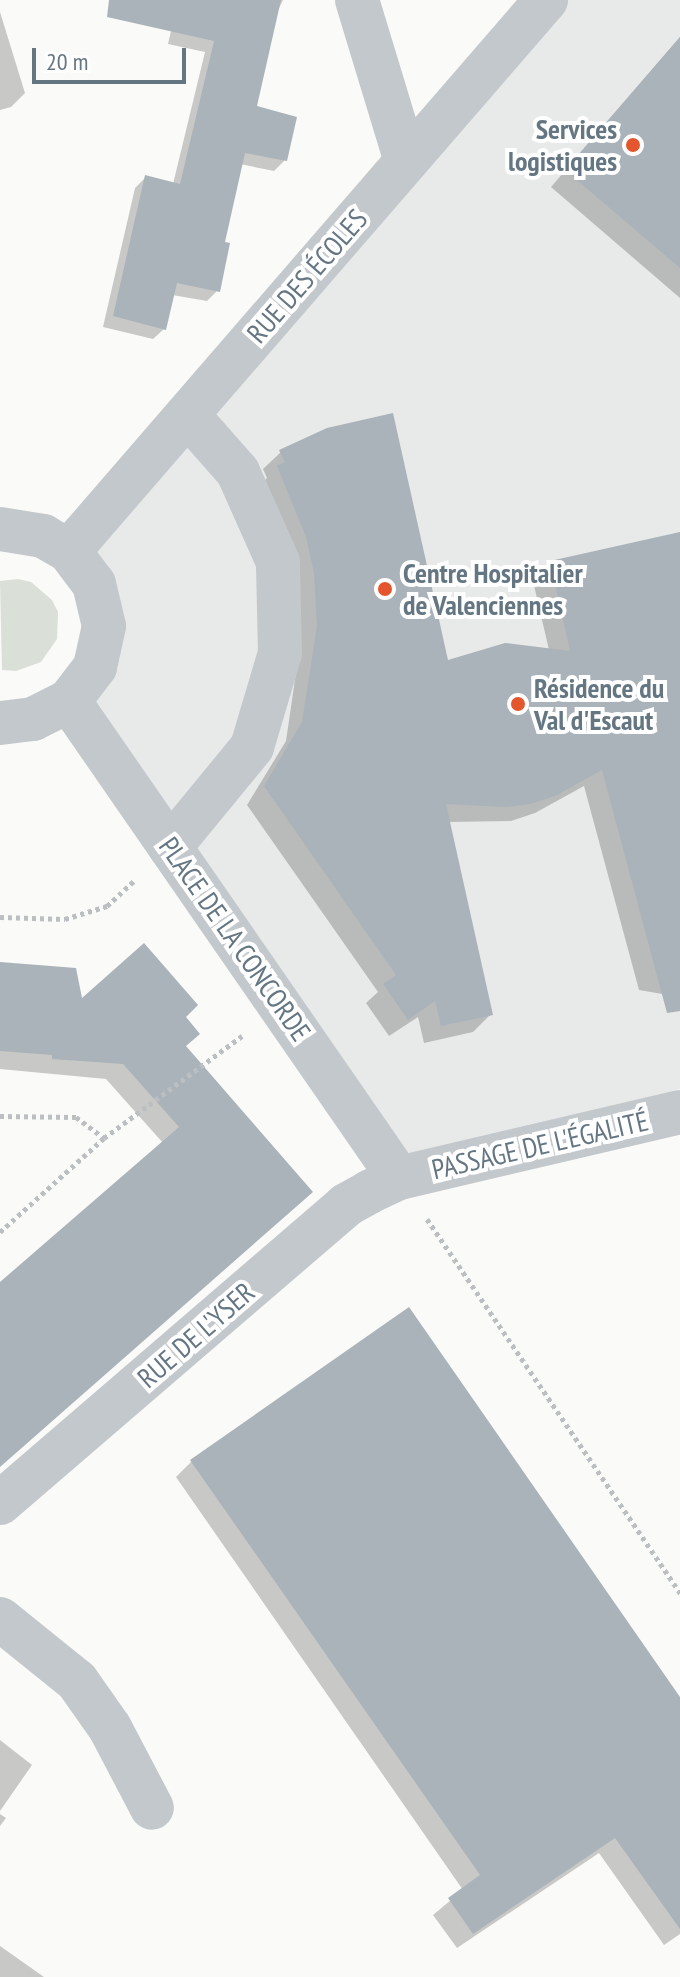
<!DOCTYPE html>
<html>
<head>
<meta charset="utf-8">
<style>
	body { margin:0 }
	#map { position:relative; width:680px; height:1977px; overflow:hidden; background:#fafaf8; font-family:"PT Sans Narrow",sans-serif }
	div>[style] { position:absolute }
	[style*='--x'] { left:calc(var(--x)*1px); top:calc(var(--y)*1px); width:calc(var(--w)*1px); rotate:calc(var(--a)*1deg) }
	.built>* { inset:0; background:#e8e9e9 }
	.green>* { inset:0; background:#dadfd7 }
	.shadow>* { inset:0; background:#0003 }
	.building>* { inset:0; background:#aab3b9 }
	.path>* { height:5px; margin-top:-2.5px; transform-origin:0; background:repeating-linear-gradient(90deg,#bbbfc2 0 4px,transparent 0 8px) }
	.minor>* { height:44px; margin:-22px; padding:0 22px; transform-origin:22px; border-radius:22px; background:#c3c8cc }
	.dots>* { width:22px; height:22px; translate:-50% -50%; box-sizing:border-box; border:4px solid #fff; border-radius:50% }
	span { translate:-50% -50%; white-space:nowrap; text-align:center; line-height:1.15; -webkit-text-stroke:8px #fff; paint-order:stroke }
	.poi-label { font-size:28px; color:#657683; font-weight:700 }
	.right { translate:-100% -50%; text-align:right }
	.left { translate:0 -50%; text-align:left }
	.street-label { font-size:28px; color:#657683 }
	.scale { position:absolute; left:32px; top:48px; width:154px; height:36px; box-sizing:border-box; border:4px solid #657683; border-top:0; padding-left:10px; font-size:24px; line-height:28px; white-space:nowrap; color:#657683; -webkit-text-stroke:6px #fff; paint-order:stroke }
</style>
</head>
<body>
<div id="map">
	<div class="built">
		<div style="clip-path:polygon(552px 0,680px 0,680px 1089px,411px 1164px,76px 700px,102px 629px,79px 549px)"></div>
	</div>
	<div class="green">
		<div style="clip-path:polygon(18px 579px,31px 582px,52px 600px,58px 612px,57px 639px,41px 662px,16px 671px,2px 670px,0 581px)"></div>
	</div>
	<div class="shadow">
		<div style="clip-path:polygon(178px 0,283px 0,276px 14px,255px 108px,285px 160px,274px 171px,240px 164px,223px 243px,218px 290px,207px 301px,172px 295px,164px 329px,153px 339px,103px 327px,135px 188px,146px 177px,173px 184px,205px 52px,168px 44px)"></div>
		<div style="clip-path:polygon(0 12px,25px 93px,11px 107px,0 110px)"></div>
		<div style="clip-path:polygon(680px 37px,680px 298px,551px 187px)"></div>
		<div style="clip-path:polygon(281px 452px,446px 662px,549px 650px,533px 581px,550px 563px,680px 534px,680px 997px,639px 990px,584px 786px,535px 813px,511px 821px,448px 822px,491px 1014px,473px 1032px,424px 1043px,418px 1017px,389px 1036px,366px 1003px,378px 992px,247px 805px,286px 741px,300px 645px,260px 485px,267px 478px,263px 469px)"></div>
		<div style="clip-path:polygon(0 962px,81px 1002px,183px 1017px,184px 1047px,311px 1192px,0 1466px,0 1283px,163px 1143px,106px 1079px,0 1069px)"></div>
		<div style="clip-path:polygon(192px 1461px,680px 1700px,680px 1934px,664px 1945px,599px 1853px,457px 1948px,433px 1915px,463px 1890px,176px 1477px)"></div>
		<div style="clip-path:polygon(0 1740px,32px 1765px,0 1811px)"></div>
		<div style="clip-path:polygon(0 1814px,6px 1818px,0 1826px)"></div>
		<div style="clip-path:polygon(0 1946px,44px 1977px,0 1977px)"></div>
	</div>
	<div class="building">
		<div style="clip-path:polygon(109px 0,281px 0,257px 106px,297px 117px,287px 161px,245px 153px,225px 242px,230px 243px,220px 292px,177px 283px,166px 330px,113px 316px,145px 175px,180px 184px,214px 41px,107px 17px)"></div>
		<div style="clip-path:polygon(680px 37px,680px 268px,565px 170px)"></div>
		<div style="clip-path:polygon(393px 413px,448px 660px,505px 643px,570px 651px,550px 561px,680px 532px,680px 1011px,667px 1013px,602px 770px,555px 796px,530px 804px,505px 807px,446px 804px,493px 1015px,441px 1026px,435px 1001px,408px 1020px,383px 984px,396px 975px,264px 786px,302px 722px,317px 626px,314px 573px,306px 537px,277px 466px,285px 462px,279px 450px,327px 428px)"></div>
		<div style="clip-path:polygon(144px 943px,198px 1005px,186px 1017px,200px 1034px,186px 1046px,313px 1192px,0 1467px,0 1282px,179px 1127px,123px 1064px,52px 1059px,52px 1055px,0 1051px,0 962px,76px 968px,82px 998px)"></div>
		<div style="clip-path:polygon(409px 1307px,680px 1697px,680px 1929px,615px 1838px,473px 1934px,448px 1898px,480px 1875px,190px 1460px)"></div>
	</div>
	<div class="path">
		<div style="--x:0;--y:917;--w:65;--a:1.8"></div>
		<div style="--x:65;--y:919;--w:44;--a:-17.2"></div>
		<div style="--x:107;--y:906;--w:38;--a:-43"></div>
		<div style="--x:0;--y:1116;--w:76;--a:0.8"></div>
		<div style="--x:76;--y:1117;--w:35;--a:37"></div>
		<div style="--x:104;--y:1138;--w:172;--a:-36.5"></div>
		<div style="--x:427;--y:1219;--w:452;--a:55.9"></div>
		<div style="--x:0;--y:1232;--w:140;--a:-42.1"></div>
	</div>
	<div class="minor">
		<div style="--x:357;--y:0;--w:168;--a:73.1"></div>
		<div style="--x:0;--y:529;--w:44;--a:9.2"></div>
		<div style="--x:43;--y:536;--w:30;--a:30"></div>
		<div style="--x:69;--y:551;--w:41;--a:52.9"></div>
		<div style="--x:94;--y:584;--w:43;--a:76.6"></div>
		<div style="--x:104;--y:626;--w:42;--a:102.4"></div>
		<div style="--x:95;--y:667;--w:43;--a:127.4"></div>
		<div style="--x:69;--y:701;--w:40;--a:153.4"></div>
		<div style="--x:33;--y:719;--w:33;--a:173"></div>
		<div style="--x:69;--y:551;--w:729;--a:-49.12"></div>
		<div style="--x:69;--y:701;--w:580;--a:55.32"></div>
		<div style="--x:170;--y:847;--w:129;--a:-50.6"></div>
		<div style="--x:252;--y:747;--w:98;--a:-73.4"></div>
		<div style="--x:280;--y:653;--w:91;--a:-91.3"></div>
		<div style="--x:278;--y:562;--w:98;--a:-114"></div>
		<div style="--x:238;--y:472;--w:76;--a:-131.3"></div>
		<div style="--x:0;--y:1503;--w:457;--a:-40.7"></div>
		<div style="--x:346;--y:1205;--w:26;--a:-29"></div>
		<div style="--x:369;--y:1192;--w:33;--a:-25"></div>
		<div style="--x:399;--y:1178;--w:289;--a:-13.2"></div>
		<div style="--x:0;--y:1619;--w:99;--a:38.8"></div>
		<div style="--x:77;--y:1681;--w:57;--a:54.9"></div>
		<div style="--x:110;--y:1728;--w:90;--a:62.3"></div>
	</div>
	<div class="dots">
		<div style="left:633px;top:145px;background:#e4572e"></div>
		<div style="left:385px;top:589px;background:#e4572e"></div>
		<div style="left:518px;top:704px;background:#e4572e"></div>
	</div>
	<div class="poi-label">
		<span class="right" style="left:617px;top:145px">Services<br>logistiques</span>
		<span class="left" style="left:403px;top:589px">Centre Hospitalier<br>de Valenciennes</span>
		<span class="left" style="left:534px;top:704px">Résidence du<br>Val d'Escaut</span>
	</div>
	<div class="street-label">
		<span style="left:307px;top:276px;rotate:-49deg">RUE DES ÉCOLES</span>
		<span style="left:235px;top:939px;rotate:55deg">PLACE DE LA CONCORDE</span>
		<span style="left:540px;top:1145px;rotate:-13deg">PASSAGE DE L'ÉGALITÉ</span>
		<span style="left:196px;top:1335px;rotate:-41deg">RUE DE L'YSER</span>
	</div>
	<div class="scale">20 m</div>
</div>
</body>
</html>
